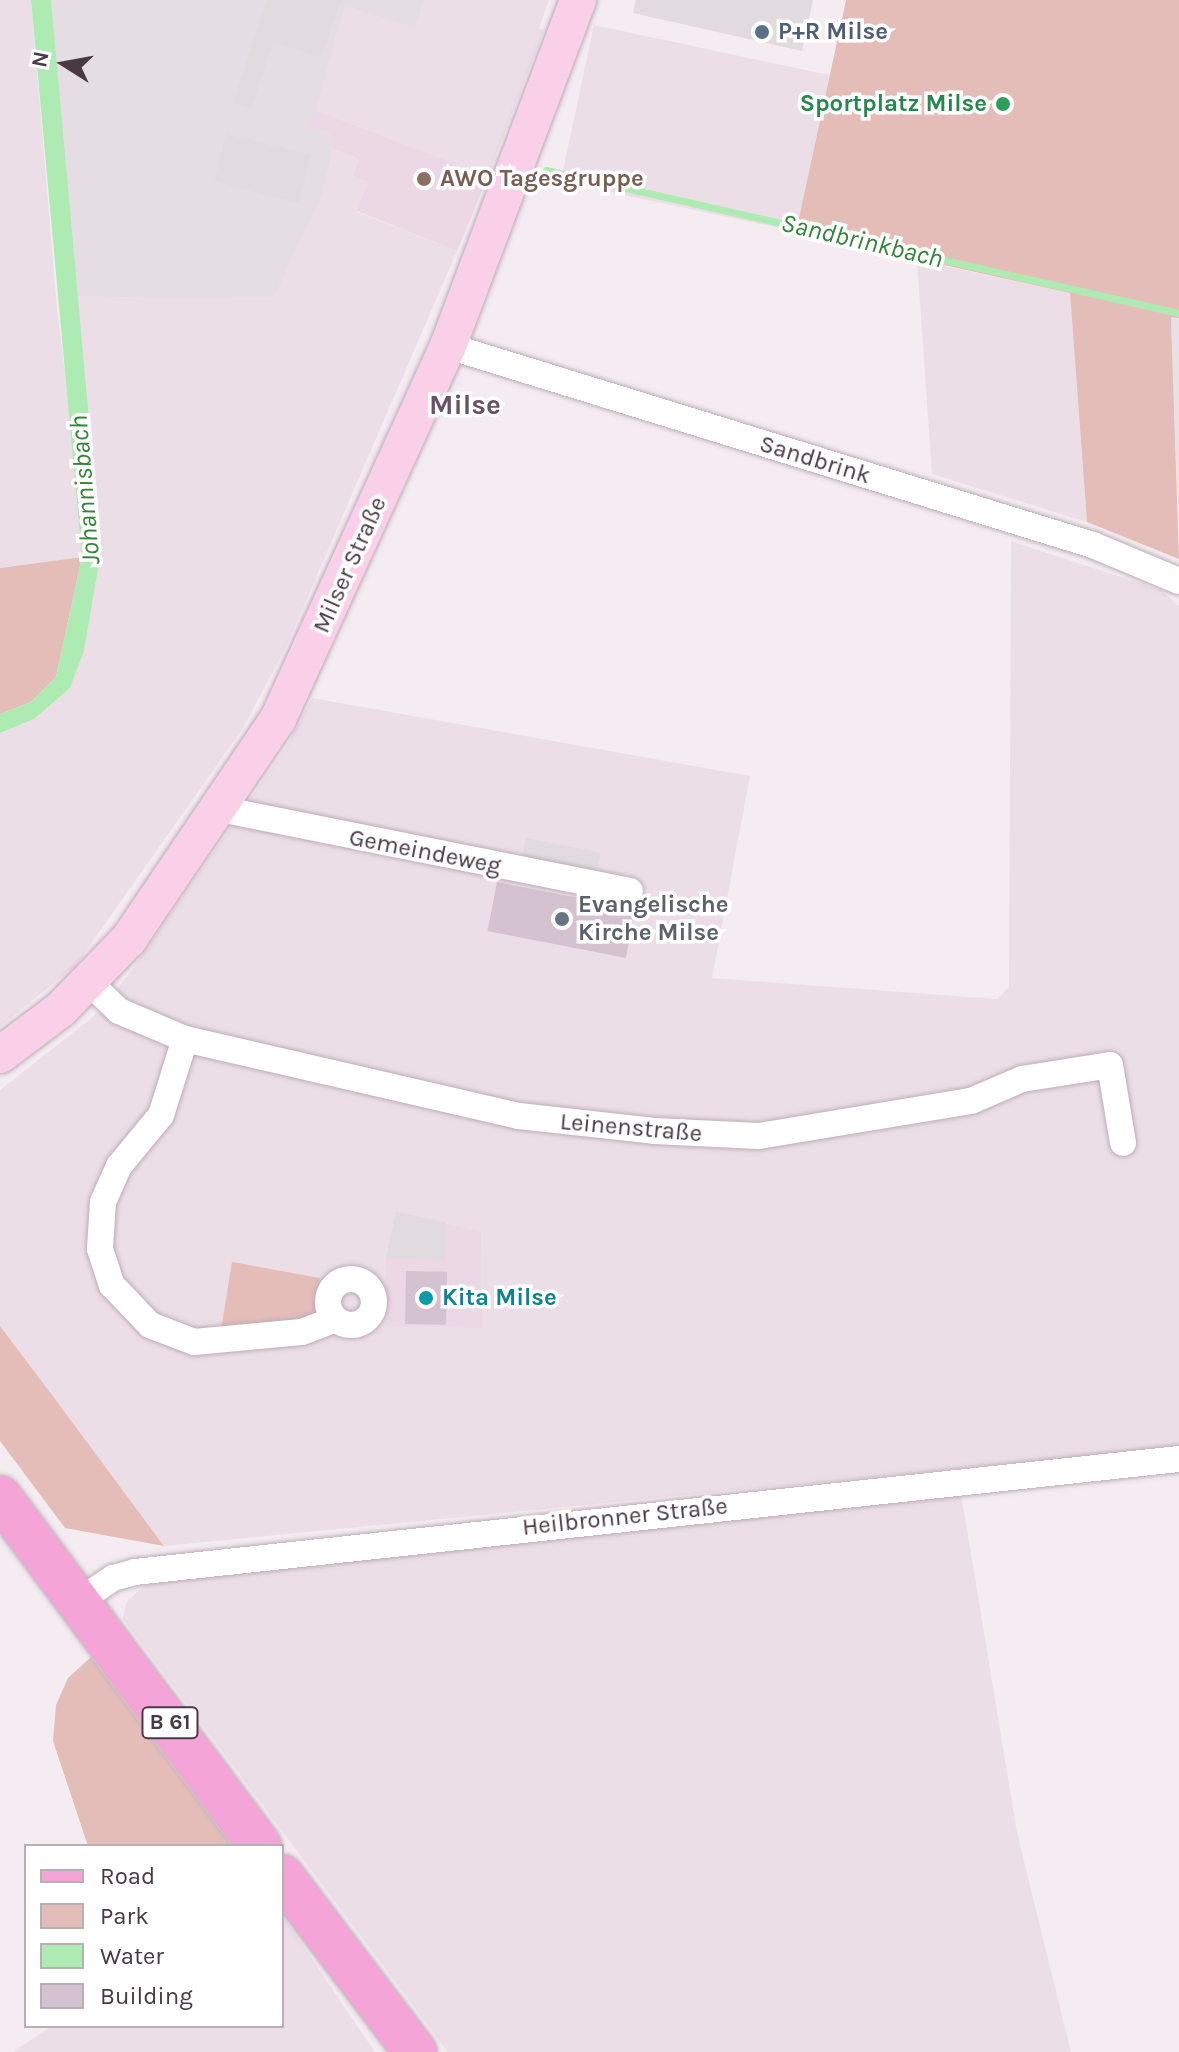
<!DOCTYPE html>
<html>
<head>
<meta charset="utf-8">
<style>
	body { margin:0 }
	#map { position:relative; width:1179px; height:2052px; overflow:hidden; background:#f4ecf1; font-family:Karla,sans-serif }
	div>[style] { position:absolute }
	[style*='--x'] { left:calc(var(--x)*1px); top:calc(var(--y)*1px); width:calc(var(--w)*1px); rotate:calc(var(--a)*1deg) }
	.residential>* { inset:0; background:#ecdee7; transform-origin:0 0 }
	.industrial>* { inset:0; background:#e4dde3 }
	.education>* { inset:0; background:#ecd7e4 }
	.green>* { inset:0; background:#e4bdb9 }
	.parking>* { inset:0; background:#e1dbe0; transform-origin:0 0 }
	.water>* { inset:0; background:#aeebb3 }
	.stream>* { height:7px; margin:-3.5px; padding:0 3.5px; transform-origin:3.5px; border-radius:3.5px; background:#aeebb3 }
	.building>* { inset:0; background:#d5c2d0; transform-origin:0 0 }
	.roads { filter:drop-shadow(0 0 2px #bcacb7) drop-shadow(0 0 2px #bcacb7) }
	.minor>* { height:26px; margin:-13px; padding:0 13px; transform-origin:13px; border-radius:13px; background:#fff }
	.minor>.ring { margin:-13px; padding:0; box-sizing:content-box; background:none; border:26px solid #fff; border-radius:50% }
	.secondary>* { height:36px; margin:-18px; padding:0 18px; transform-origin:18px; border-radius:18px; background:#fad0e8 }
	.primary>* { height:42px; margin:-21px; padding:0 21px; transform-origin:21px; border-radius:21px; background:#f5a4d7 }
	.dots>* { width:22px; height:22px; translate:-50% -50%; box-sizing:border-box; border:4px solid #fff; border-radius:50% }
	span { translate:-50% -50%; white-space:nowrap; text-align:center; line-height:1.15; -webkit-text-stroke:7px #fff; paint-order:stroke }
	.shield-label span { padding:2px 6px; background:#fff; border:2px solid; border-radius:6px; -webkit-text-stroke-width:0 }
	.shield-label { font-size:22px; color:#483a44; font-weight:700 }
	.service-label { font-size:24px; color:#4e5e75; font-weight:700 }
	.left { translate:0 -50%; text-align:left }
	.leisure-label { font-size:24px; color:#27864d; font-weight:700 }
	.right { translate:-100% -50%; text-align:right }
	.education-label { font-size:24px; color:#785e54; font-weight:700 }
	.street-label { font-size:24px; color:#483a44 }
	.worship-label { font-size:24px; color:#5b616d; font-weight:700 }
	.culture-label { font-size:24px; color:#0d838f; font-weight:700 }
	.water-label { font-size:26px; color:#318438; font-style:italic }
	.quarter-label { font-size:28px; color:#6a5264; font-weight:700 }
	.legend { position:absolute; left:24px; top:1844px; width:260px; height:184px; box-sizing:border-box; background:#fff; border:2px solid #b6b0b4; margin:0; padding:10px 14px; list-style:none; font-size:24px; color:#483a44 }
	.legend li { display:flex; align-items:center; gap:16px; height:40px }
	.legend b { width:40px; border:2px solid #b6b0b4 }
	.north { position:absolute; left:24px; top:24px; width:80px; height:80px; -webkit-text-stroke:6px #fff; paint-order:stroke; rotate:281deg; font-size:22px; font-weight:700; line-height:32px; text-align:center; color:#483a44 }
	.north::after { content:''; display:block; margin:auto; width:28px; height:36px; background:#483a44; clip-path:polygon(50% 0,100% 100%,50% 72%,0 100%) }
</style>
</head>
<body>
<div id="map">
	<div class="residential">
		<div style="clip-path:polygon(0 0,31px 0,57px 309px,83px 517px,82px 557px,0 568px)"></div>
		<div style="clip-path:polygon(424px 0,549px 0,539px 29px,544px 30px,488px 176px,315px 110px,345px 4px,415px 28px)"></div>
		<div style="left:594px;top:25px;width:241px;height:160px;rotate:12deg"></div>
		<div style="clip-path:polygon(333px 149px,359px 159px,353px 175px,368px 182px,357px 212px,457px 251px,286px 647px,243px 728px,76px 965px,0 1027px,0 733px,34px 719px,70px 688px,84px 651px,101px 552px,76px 296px,146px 298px,303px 231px)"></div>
		<div style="clip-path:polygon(917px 260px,1070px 293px,1087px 522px,932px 474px)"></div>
		<div style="clip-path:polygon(1171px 316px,1179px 318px,1179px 524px,1175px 429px)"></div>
		<div style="clip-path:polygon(1011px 541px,1161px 590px,1179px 606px,1179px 1447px,164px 1546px,0 1326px,0 1090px,94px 1016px,129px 974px,287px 746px,312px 698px,750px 776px,712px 978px,997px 999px,1009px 987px)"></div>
		<div style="clip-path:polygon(961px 1494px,1017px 1833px,1071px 2052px,448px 2052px,123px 1619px,126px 1603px,141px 1588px,167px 1578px)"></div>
		<div style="clip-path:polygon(282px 1915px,375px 2052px,13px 2052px,52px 2026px,282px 2026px)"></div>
	</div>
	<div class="industrial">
		<div style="clip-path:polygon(51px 0,424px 0,415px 28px,345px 5px,310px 129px,329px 133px,333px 149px,321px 196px,274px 297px,146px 298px,76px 296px)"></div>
	</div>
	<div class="education">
		<div style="clip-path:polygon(315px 110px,488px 176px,457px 251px,357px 211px,368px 182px,353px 176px,359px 159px,333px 149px,329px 133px,309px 129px)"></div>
		<div style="clip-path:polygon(396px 1212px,481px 1232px,482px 1328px,386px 1326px,386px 1258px)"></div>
	</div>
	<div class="green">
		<div style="clip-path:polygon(846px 0,1179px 0,1179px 318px,1171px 317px,1179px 559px,1087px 522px,1070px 293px,796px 232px)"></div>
		<div style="clip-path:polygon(82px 557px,56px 677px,31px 702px,0 714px,0 568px)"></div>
		<div style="clip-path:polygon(232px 1262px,320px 1278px,313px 1318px,220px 1336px)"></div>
		<div style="clip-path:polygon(0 1326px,52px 1395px,164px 1546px,65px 1528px,0 1441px)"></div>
		<div style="clip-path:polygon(91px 1657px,232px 1846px,88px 1846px,53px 1741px,56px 1705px,68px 1678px)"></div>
	</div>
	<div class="parking">
		<div style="clip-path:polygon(267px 0,341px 0,321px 58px,273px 42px,251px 109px,233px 103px)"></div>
		<div style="clip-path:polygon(636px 0,813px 0,802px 51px,633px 13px)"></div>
		<div style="left:226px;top:134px;width:87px;height:49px;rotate:14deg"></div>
		<div style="left:526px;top:838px;width:76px;height:19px;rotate:11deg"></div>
		<div style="clip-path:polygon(396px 1212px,446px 1222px,445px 1260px,386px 1258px)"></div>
	</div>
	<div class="water">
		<div style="clip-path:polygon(31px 0,51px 0,101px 552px,84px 651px,70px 688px,34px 719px,0 733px,0 714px,31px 702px,56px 677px,82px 557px)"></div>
	</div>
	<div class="stream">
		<div style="--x:546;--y:170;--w:649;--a:12.73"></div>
	</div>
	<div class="building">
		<div style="left:497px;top:882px;width:141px;height:50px;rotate:11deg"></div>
		<div style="left:406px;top:1271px;width:41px;height:53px;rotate:1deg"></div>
	</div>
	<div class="roads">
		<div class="minor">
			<div style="--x:448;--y:346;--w:675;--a:17.15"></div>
			<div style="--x:1093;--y:545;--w:93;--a:22.7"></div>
			<div style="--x:220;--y:809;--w:418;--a:11.3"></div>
			<div style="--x:90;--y:983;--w:40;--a:44"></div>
			<div style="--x:119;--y:1011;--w:72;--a:23"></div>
			<div style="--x:185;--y:1039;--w:343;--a:13"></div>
			<div style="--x:519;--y:1116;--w:136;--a:6.3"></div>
			<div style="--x:654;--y:1131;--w:105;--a:2.7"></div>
			<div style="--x:759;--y:1136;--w:215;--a:-9.4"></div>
			<div style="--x:971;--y:1101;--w:56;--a:-23.3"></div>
			<div style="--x:1022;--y:1079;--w:89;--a:-9"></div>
			<div style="--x:1110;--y:1065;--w:79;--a:80.5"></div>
			<div style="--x:185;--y:1039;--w:80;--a:107.5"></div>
			<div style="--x:161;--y:1115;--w:66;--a:129.5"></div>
			<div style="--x:119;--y:1166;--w:39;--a:114"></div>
			<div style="--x:103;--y:1202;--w:47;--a:93.7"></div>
			<div style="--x:100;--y:1249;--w:38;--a:72"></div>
			<div style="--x:112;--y:1285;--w:55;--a:46.5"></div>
			<div style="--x:150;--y:1325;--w:47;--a:21.1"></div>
			<div style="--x:194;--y:1342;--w:108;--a:-5.3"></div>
			<div style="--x:302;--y:1332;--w:36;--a:-21"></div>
			<div class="ring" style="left:328px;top:1279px;width:20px;height:20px"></div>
			<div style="--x:79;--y:1601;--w:41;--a:-34.1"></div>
			<div style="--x:113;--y:1578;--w:23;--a:-15"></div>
			<div style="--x:135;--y:1572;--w:1050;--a:-6.18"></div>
		</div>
		<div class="secondary">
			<div style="--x:0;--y:1055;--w:76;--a:-37"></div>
			<div style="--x:61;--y:1009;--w:98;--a:-45.8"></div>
			<div style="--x:129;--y:939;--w:266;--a:-55.9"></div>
			<div style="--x:278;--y:719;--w:410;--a:-65.5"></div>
			<div style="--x:448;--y:346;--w:370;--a:-69.4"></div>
		</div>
		<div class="primary">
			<div style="--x:0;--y:1497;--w:435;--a:53.3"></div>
			<div style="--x:282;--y:1876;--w:221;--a:52.9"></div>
		</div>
	</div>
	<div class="dots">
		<div style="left:762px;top:32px;background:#5c6f8a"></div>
		<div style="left:1003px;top:104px;background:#2e9e5b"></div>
		<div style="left:424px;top:179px;background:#8d6e63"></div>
		<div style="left:562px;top:919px;background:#6b7280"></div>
		<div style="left:426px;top:1298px;background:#0f9aa8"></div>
	</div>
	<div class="shield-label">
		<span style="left:170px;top:1723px">B 61</span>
	</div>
	<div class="service-label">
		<span class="left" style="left:778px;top:32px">P+R Milse</span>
	</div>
	<div class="leisure-label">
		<span class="right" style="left:987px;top:104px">Sportplatz Milse</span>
	</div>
	<div class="education-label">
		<span class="left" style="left:440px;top:179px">AWO Tagesgruppe</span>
	</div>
	<div class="street-label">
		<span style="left:815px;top:460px;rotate:17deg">Sandbrink</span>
		<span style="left:350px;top:565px;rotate:-66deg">Milser Straße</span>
		<span style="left:425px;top:852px;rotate:11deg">Gemeindeweg</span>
		<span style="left:631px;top:1128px;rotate:5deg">Leinenstraße</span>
		<span style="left:625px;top:1517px;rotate:-6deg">Heilbronner Straße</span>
	</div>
	<div class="worship-label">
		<span class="left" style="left:578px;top:919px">Evangelische<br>Kirche Milse</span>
	</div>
	<div class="culture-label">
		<span class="left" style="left:442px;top:1298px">Kita Milse</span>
	</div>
	<div class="water-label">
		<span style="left:862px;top:241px;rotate:13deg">Sandbrinkbach</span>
		<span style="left:85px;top:490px;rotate:-95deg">Johannisbach</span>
	</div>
	<div class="quarter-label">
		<span style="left:465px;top:405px">Milse</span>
	</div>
	<ul class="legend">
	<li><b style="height:10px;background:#f5a4d7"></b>Road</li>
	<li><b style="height:22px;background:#e4bdb9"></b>Park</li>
	<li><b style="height:22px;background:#aeebb3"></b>Water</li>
	<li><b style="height:22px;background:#d5c2d0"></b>Building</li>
	</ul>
	<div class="north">N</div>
</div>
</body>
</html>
